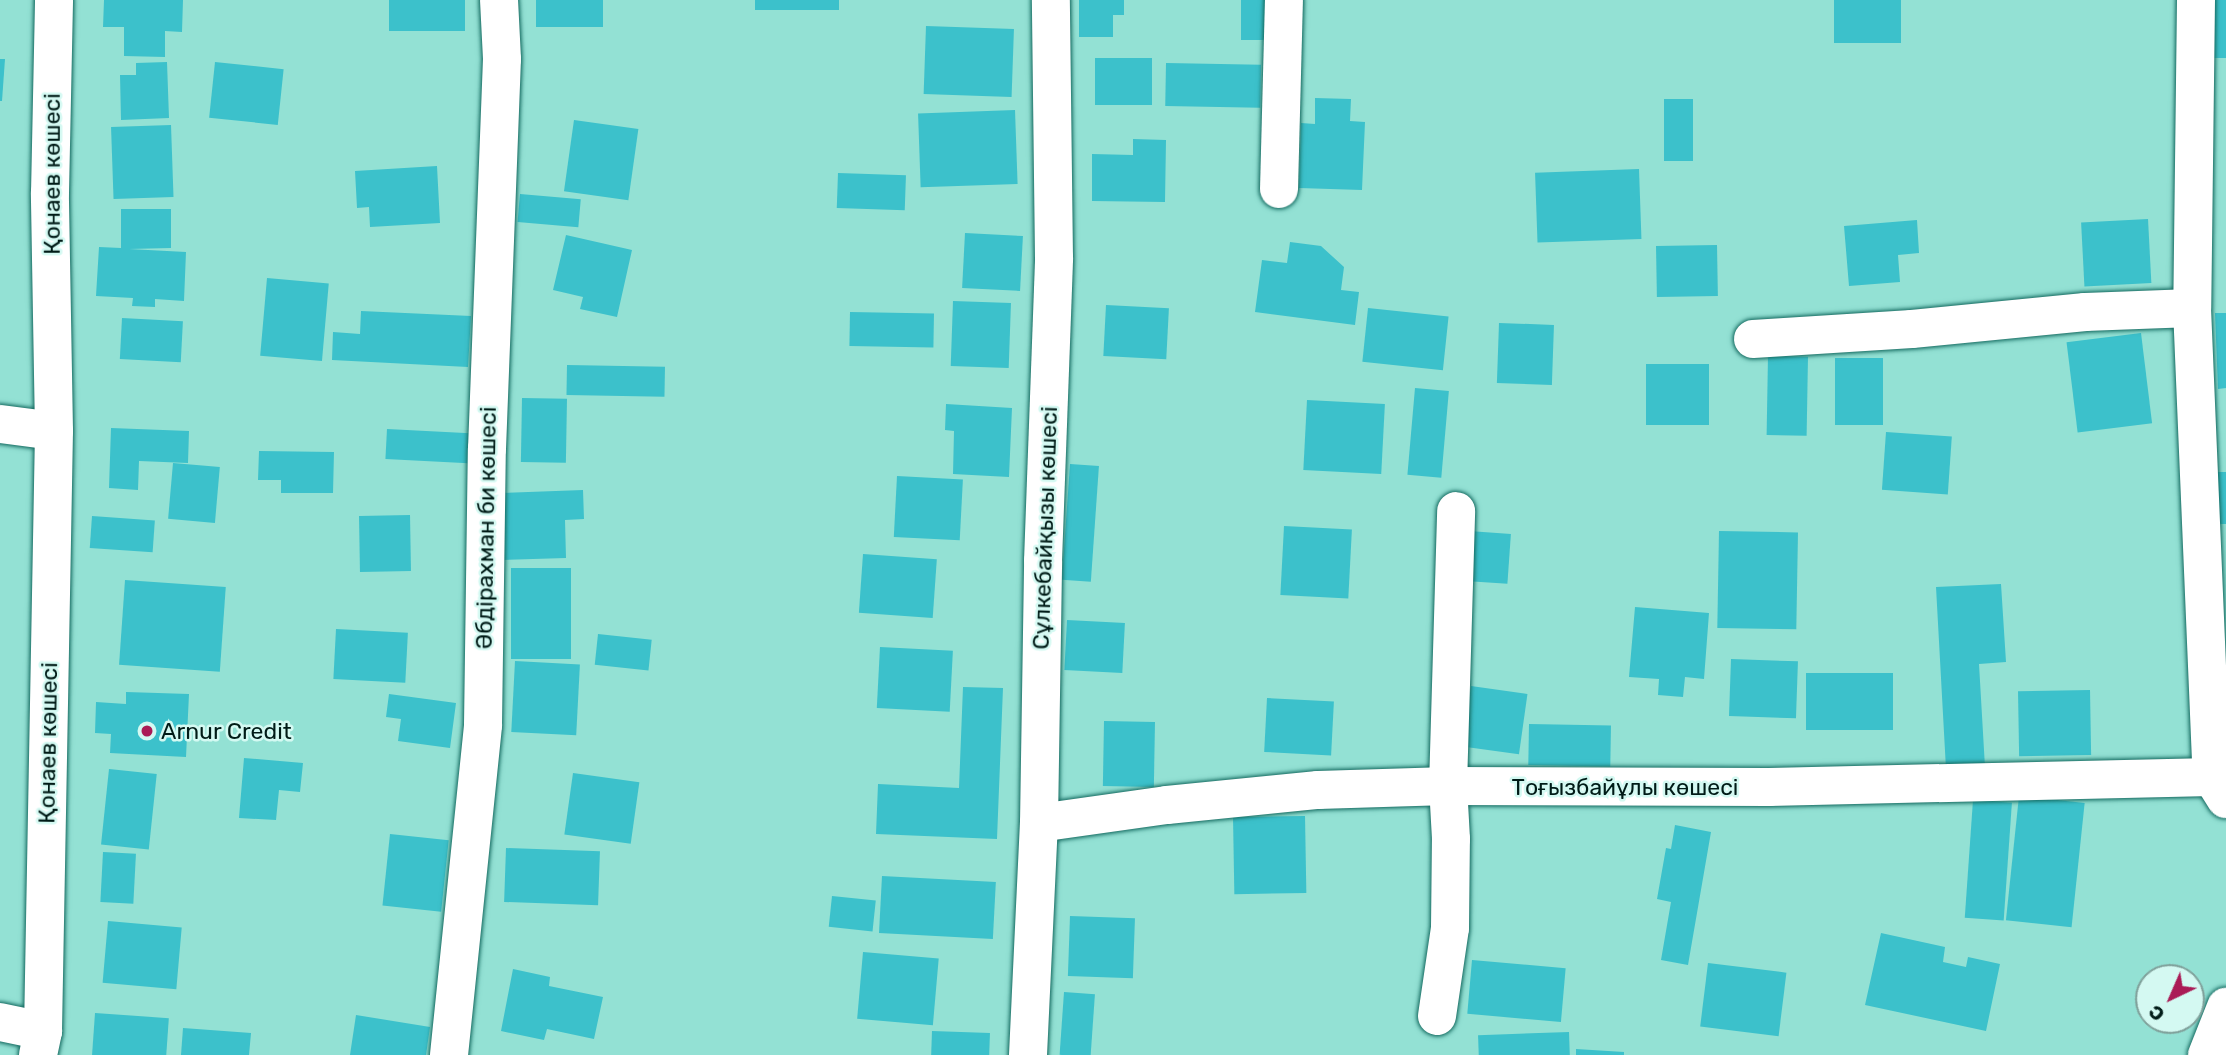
<!DOCTYPE html>
<html>
<head>
<meta charset="utf-8">
<style>
	body { margin:0 }
	#map { position:relative; width:2226px; height:1055px; overflow:hidden; background:#93e1d4; font-family:Rubik,sans-serif }
	div>[style] { position:absolute }
	[style*='--x'] { left:calc(var(--x)*1px); top:calc(var(--y)*1px); width:calc(var(--w)*1px); rotate:calc(var(--a)*1deg) }
	.building>* { inset:0; background:#3cc1cb; transform-origin:0 0 }
	.roads { filter:drop-shadow(0 0 2px #146a60) drop-shadow(0 0 2px #146a60) }
	.minor>* { height:38px; margin:-19px; padding:0 19px; transform-origin:19px; border-radius:19px; background:#fff }
	.dots>* { width:19px; height:19px; translate:-50% -50%; box-sizing:border-box; border:4px solid #d4f9f2; border-radius:50% }
	span { translate:-50% -50%; white-space:nowrap; text-align:center; line-height:1.15; -webkit-text-stroke:5px #d4f9f2; paint-order:stroke }
	.street-label { font-size:23px; color:#001b17 }
	.poi-label { font-size:23px; color:#001b17 }
	.left { translate:0 -50%; text-align:left }
	.north { position:absolute; left:2135px; top:964px; width:70px; height:70px; box-sizing:border-box; background:#d4f9f2; border:2px solid #7fa09a; border-radius:50%; rotate:224deg; font-size:19px; font-weight:700; line-height:28px; text-align:center; color:#001b17 }
	.north::after { content:''; display:block; margin:auto; width:24px; height:32px; background:#aa1b56; clip-path:polygon(50% 0,100% 100%,50% 72%,0 100%) }
</style>
</head>
<body>
<div id="map">
	<div class="building">
		<div style="clip-path:polygon(104px 0,183px 0,182px 32px,165px 31px,165px 57px,124px 56px,124px 27px,103px 27px)"></div>
		<div style="left:389px;top:0;width:76px;height:31px"></div>
		<div style="left:536px;top:0;width:67px;height:27px"></div>
		<div style="left:755px;top:0;width:84px;height:10px"></div>
		<div style="clip-path:polygon(1079px 0,1124px 0,1124px 15px,1113px 15px,1113px 37px,1079px 37px)"></div>
		<div style="left:1241px;top:0;width:25px;height:40px"></div>
		<div style="left:1834px;top:0;width:67px;height:43px"></div>
		<div style="left:2209px;top:0;width:17px;height:58px"></div>
		<div style="left:926px;top:26px;width:88px;height:68px;rotate:2deg"></div>
		<div style="left:1095px;top:58px;width:57px;height:47px"></div>
		<div style="clip-path:polygon(0 59px,5px 59px,2px 101px,0 101px)"></div>
		<div style="clip-path:polygon(167px 62px,169px 118px,121px 120px,120px 75px,136px 75px,136px 63px)"></div>
		<div style="left:215px;top:62px;width:69px;height:56px;rotate:6deg"></div>
		<div style="left:1166px;top:63px;width:95px;height:43px;rotate:1deg"></div>
		<div style="clip-path:polygon(1315px 98px,1351px 99px,1350px 121px,1365px 122px,1362px 190px,1299px 188px,1301px 123px,1315px 124px)"></div>
		<div style="left:1664px;top:99px;width:29px;height:62px"></div>
		<div style="left:1015px;top:110px;width:74px;height:97px;rotate:88deg"></div>
		<div style="left:574px;top:120px;width:65px;height:72px;rotate:8deg"></div>
		<div style="left:171px;top:125px;width:72px;height:60px;rotate:88deg"></div>
		<div style="clip-path:polygon(1133px 139px,1166px 140px,1165px 202px,1092px 201px,1092px 154px,1133px 155px)"></div>
		<div style="clip-path:polygon(437px 166px,440px 223px,370px 227px,369px 207px,357px 208px,355px 171px)"></div>
		<div style="left:1639px;top:169px;width:70px;height:104px;rotate:88deg"></div>
		<div style="left:838px;top:173px;width:68px;height:35px;rotate:2deg"></div>
		<div style="left:520px;top:194px;width:61px;height:28px;rotate:5deg"></div>
		<div style="clip-path:polygon(121px 209px,171px 209px,171px 248px,129px 249px,186px 252px,184px 301px,155px 299px,155px 307px,132px 306px,133px 298px,96px 296px,99px 247px,121px 248px)"></div>
		<div style="left:2148px;top:219px;width:64px;height:67px;rotate:87deg"></div>
		<div style="clip-path:polygon(1917px 220px,1919px 253px,1898px 255px,1900px 282px,1849px 286px,1844px 226px)"></div>
		<div style="left:965px;top:233px;width:58px;height:55px;rotate:3deg"></div>
		<div style="clip-path:polygon(566px 235px,632px 250px,617px 317px,580px 309px,583px 297px,553px 290px)"></div>
		<div style="clip-path:polygon(1290px 242px,1321px 246px,1344px 267px,1341px 290px,1359px 292px,1355px 325px,1255px 312px,1262px 260px,1287px 263px)"></div>
		<div style="left:1717px;top:245px;width:51px;height:61px;rotate:89deg"></div>
		<div style="left:267px;top:278px;width:62px;height:78px;rotate:5deg"></div>
		<div style="left:953px;top:301px;width:58px;height:65px;rotate:2deg"></div>
		<div style="left:1106px;top:305px;width:63px;height:51px;rotate:3deg"></div>
		<div style="left:1368px;top:308px;width:81px;height:54px;rotate:6deg"></div>
		<div style="clip-path:polygon(361px 311px,471px 316px,468px 367px,332px 360px,333px 332px,360px 334px)"></div>
		<div style="left:850px;top:312px;width:84px;height:34px;rotate:1deg"></div>
		<div style="clip-path:polygon(2215px 313px,2226px 313px,2226px 388px,2218px 389px)"></div>
		<div style="left:122px;top:318px;width:61px;height:41px;rotate:3deg"></div>
		<div style="left:1499px;top:323px;width:55px;height:60px;rotate:2deg"></div>
		<div style="left:2141px;top:333px;width:91px;height:75px;rotate:83deg"></div>
		<div style="left:1768px;top:356px;width:40px;height:79px;rotate:1deg"></div>
		<div style="left:1835px;top:358px;width:48px;height:67px"></div>
		<div style="left:1646px;top:364px;width:63px;height:61px"></div>
		<div style="left:567px;top:365px;width:98px;height:30px;rotate:1deg"></div>
		<div style="left:1415px;top:388px;width:34px;height:87px;rotate:5deg"></div>
		<div style="left:522px;top:398px;width:45px;height:64px;rotate:1deg"></div>
		<div style="left:1307px;top:400px;width:78px;height:70px;rotate:3deg"></div>
		<div style="clip-path:polygon(946px 404px,1012px 408px,1009px 477px,953px 474px,954px 431px,945px 430px)"></div>
		<div style="clip-path:polygon(111px 428px,189px 431px,188px 463px,139px 461px,138px 490px,109px 488px)"></div>
		<div style="left:387px;top:429px;width:83px;height:30px;rotate:3deg"></div>
		<div style="left:1886px;top:432px;width:66px;height:58px;rotate:4deg"></div>
		<div style="clip-path:polygon(259px 451px,334px 452px,333px 493px,281px 493px,281px 480px,258px 480px)"></div>
		<div style="left:173px;top:463px;width:47px;height:56px;rotate:5deg"></div>
		<div style="left:1070px;top:464px;width:29px;height:116px;rotate:4deg"></div>
		<div style="left:2215px;top:472px;width:11px;height:52px"></div>
		<div style="left:897px;top:476px;width:66px;height:61px;rotate:3deg"></div>
		<div style="clip-path:polygon(583px 490px,584px 519px,565px 520px,566px 558px,502px 560px,500px 493px)"></div>
		<div style="left:410px;top:515px;width:56px;height:51px;rotate:89deg"></div>
		<div style="left:92px;top:516px;width:63px;height:32px;rotate:4deg"></div>
		<div style="left:1284px;top:526px;width:68px;height:69px;rotate:3deg"></div>
		<div style="left:1469px;top:531px;width:42px;height:50px;rotate:4deg"></div>
		<div style="left:1719px;top:531px;width:79px;height:97px;rotate:1deg"></div>
		<div style="left:863px;top:554px;width:74px;height:59px;rotate:4deg"></div>
		<div style="left:511px;top:568px;width:60px;height:91px"></div>
		<div style="left:125px;top:580px;width:101px;height:85px;rotate:4deg"></div>
		<div style="clip-path:polygon(2001px 584px,2006px 662px,1979px 664px,1985px 767px,1946px 769px,1936px 587px)"></div>
		<div style="clip-path:polygon(1635px 607px,1709px 613px,1704px 679px,1685px 677px,1683px 697px,1658px 695px,1659px 679px,1629px 677px)"></div>
		<div style="left:1067px;top:620px;width:58px;height:50px;rotate:3deg"></div>
		<div style="left:336px;top:629px;width:72px;height:50px;rotate:3deg"></div>
		<div style="left:598px;top:634px;width:54px;height:31px;rotate:6deg"></div>
		<div style="left:880px;top:647px;width:73px;height:61px;rotate:3deg"></div>
		<div style="left:1731px;top:659px;width:67px;height:57px;rotate:2deg"></div>
		<div style="left:515px;top:661px;width:65px;height:71px;rotate:3deg"></div>
		<div style="left:1806px;top:673px;width:87px;height:57px"></div>
		<div style="left:1471px;top:686px;width:57px;height:61px;rotate:8deg"></div>
		<div style="clip-path:polygon(963px 687px,1003px 688px,997px 839px,876px 834px,878px 784px,959px 788px)"></div>
		<div style="left:2090px;top:690px;width:65px;height:72px;rotate:89deg"></div>
		<div style="clip-path:polygon(126px 692px,189px 694px,186px 757px,110px 753px,111px 734px,95px 733px,96px 702px,126px 704px)"></div>
		<div style="clip-path:polygon(389px 694px,456px 703px,450px 748px,398px 741px,401px 719px,386px 717px)"></div>
		<div style="left:1267px;top:698px;width:67px;height:54px;rotate:3deg"></div>
		<div style="left:1104px;top:721px;width:51px;height:65px;rotate:1deg"></div>
		<div style="left:1529px;top:724px;width:82px;height:41px;rotate:1deg"></div>
		<div style="clip-path:polygon(244px 758px,303px 763px,300px 792px,279px 790px,276px 820px,239px 818px)"></div>
		<div style="left:109px;top:769px;width:48px;height:76px;rotate:6deg"></div>
		<div style="left:573px;top:773px;width:67px;height:62px;rotate:8deg"></div>
		<div style="left:2019px;top:796px;width:66px;height:125px;rotate:6deg"></div>
		<div style="left:1973px;top:800px;width:39px;height:118px;rotate:4deg"></div>
		<div style="left:1305px;top:816px;width:77px;height:72px;rotate:89deg"></div>
		<div style="clip-path:polygon(1675px 825px,1711px 832px,1688px 965px,1661px 960px,1671px 902px,1657px 899px,1666px 848px,1671px 849px)"></div>
		<div style="left:390px;top:834px;width:59px;height:72px;rotate:6deg"></div>
		<div style="left:506px;top:848px;width:94px;height:54px;rotate:2deg"></div>
		<div style="left:103px;top:852px;width:33px;height:50px;rotate:3deg"></div>
		<div style="left:882px;top:876px;width:114px;height:57px;rotate:3deg"></div>
		<div style="left:832px;top:896px;width:44px;height:31px;rotate:6deg"></div>
		<div style="left:1070px;top:916px;width:65px;height:60px;rotate:2deg"></div>
		<div style="left:108px;top:921px;width:74px;height:62px;rotate:5deg"></div>
		<div style="clip-path:polygon(1881px 933px,1945px 947px,1943px 962px,1966px 967px,1968px 957px,2000px 964px,1986px 1031px,1865px 1005px)"></div>
		<div style="left:863px;top:952px;width:76px;height:67px;rotate:5deg"></div>
		<div style="left:1472px;top:960px;width:94px;height:54px;rotate:5deg"></div>
		<div style="left:1708px;top:963px;width:79px;height:64px;rotate:7deg"></div>
		<div style="clip-path:polygon(513px 969px,550px 977px,549px 986px,603px 997px,594px 1039px,547px 1029px,544px 1040px,501px 1031px)"></div>
		<div style="left:1064px;top:992px;width:31px;height:63px;rotate:4deg"></div>
		<div style="left:95px;top:1013px;width:74px;height:42px;rotate:4deg"></div>
		<div style="clip-path:polygon(356px 1015px,430px 1027px,426px 1055px,350px 1055px)"></div>
		<div style="clip-path:polygon(183px 1028px,251px 1033px,249px 1055px,181px 1055px)"></div>
		<div style="left:932px;top:1031px;width:58px;height:24px;rotate:2deg"></div>
		<div style="left:1569px;top:1032px;width:23px;height:91px;rotate:88deg"></div>
		<div style="clip-path:polygon(1576px 1049px,1624px 1052px,1624px 1055px,1576px 1055px)"></div>
	</div>
	<div class="roads">
		<div class="minor">
			<div style="--x:2196;--y:0;--w:308;--a:90.7"></div>
			<div style="--x:2192;--y:308;--w:469;--a:87.6"></div>
			<div style="--x:2212;--y:777;--w:26;--a:58"></div>
			<div style="--x:1279;--y:189;--w:189;--a:-88.5"></div>
			<div style="--x:1753;--y:339;--w:159;--a:-3.6"></div>
			<div style="--x:1912;--y:329;--w:174;--a:-5.6"></div>
			<div style="--x:2085;--y:312;--w:107;--a:-2.1"></div>
			<div style="--x:0;--y:424;--w:54;--a:7.4"></div>
			<div style="--x:1039;--y:823;--w:129;--a:-8"></div>
			<div style="--x:1167;--y:805;--w:152;--a:-5.7"></div>
			<div style="--x:1318;--y:790;--w:130;--a:-1.8"></div>
			<div style="--x:1448;--y:786;--w:321;--a:0.2"></div>
			<div style="--x:1769;--y:787;--w:443;--a:-1.3"></div>
			<div style="--x:1437;--y:1016;--w:89;--a:-81.6"></div>
			<div style="--x:1450;--y:928;--w:89;--a:-89.4"></div>
			<div style="--x:1451;--y:839;--w:53;--a:-93.2"></div>
			<div style="--x:1448;--y:786;--w:275;--a:-88.3"></div>
			<div style="--x:0;--y:1022;--w:44;--a:11.8"></div>
			<div style="--x:38;--y:1055;--w:25;--a:-78"></div>
			<div style="--x:43;--y:1031;--w:600;--a:-88.95"></div>
			<div style="--x:54;--y:431;--w:238;--a:-91"></div>
			<div style="--x:50;--y:193;--w:193;--a:-88.8"></div>
			<div style="--x:449;--y:1055;--w:332;--a:-84.1"></div>
			<div style="--x:483;--y:725;--w:276;--a:-89.2"></div>
			<div style="--x:487;--y:449;--w:390;--a:-87.8"></div>
			<div style="--x:502;--y:59;--w:59;--a:-92.9"></div>
			<div style="--x:1028;--y:1055;--w:232;--a:-87.3"></div>
			<div style="--x:1039;--y:823;--w:262;--a:-89.1"></div>
			<div style="--x:1043;--y:561;--w:303;--a:-87.9"></div>
			<div style="--x:1054;--y:258;--w:258;--a:-90.7"></div>
			<div style="--x:2207;--y:1055;--w:52;--a:-68.4"></div>
		</div>
	</div>
	<div class="dots">
		<div style="left:147px;top:731px;background:#aa1b56"></div>
	</div>
	<div class="street-label">
		<span style="left:52px;top:174px;rotate:-90deg">Қонаев көшесі</span>
		<span style="left:486px;top:528px;rotate:-89deg">Әбдірахман би көшесі</span>
		<span style="left:1045px;top:528px;rotate:-88deg">Сұлкебайқызы көшесі</span>
		<span style="left:48px;top:743px;rotate:-89deg">Қонаев көшесі</span>
		<span style="left:1625px;top:787px">Тоғызбайұлы көшесі</span>
	</div>
	<div class="poi-label">
		<span class="left" style="left:161px;top:731px">Arnur Credit</span>
	</div>
	<div class="north">С</div>
</div>
</body>
</html>
